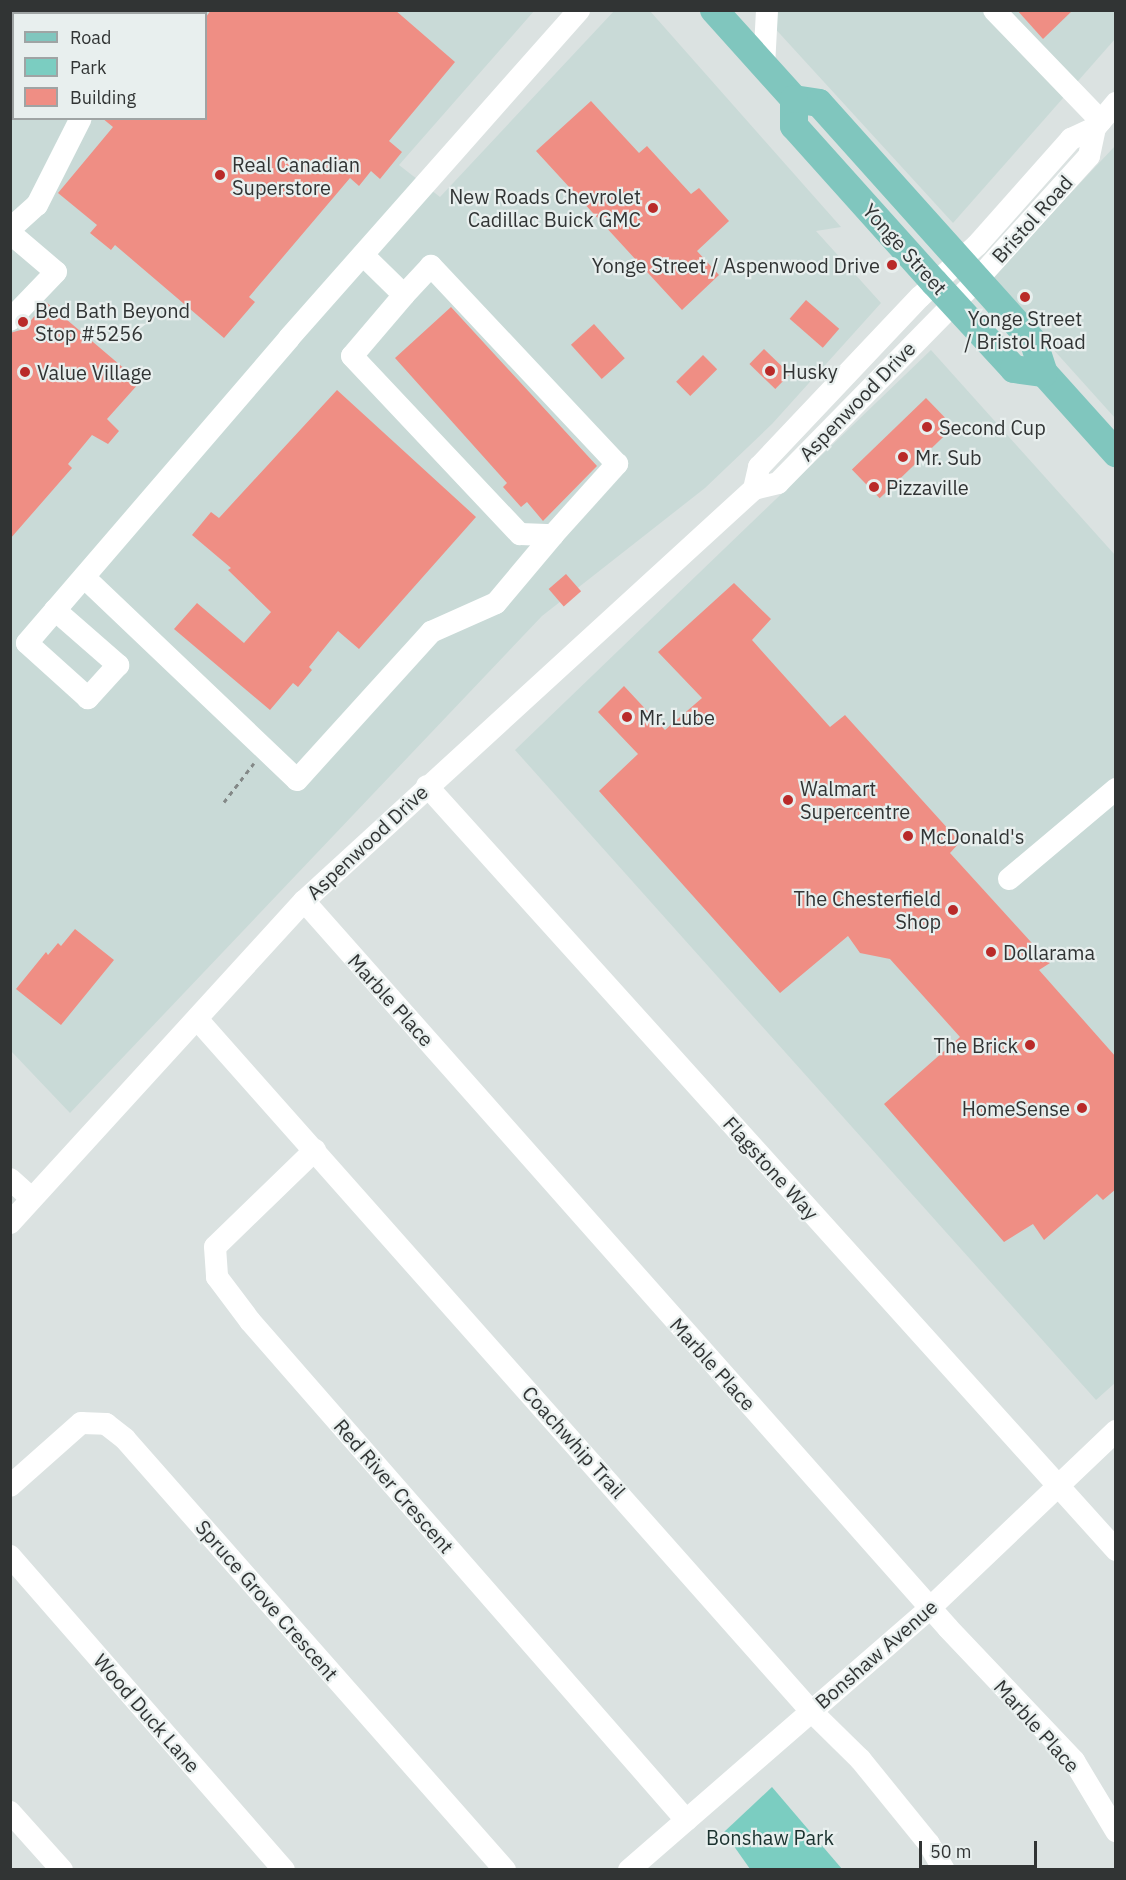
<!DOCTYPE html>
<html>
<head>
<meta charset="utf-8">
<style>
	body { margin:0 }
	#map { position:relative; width:1126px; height:1880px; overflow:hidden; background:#dbe2e1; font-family:"IBM Plex Sans",sans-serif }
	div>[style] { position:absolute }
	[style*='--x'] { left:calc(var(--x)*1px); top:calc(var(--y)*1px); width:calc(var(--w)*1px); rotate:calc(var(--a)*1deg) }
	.built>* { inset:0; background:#c9dad7 }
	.green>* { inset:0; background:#7bcdc1 }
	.building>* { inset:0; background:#ef8e84; transform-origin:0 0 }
	.path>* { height:3px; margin-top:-1.5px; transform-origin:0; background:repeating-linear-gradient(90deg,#838887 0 4.5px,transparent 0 9px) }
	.minor>* { height:22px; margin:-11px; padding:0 11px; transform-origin:11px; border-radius:11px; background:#fff }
	.major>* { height:28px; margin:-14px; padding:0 14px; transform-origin:14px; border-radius:14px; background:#80c6be }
	.dots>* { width:16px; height:16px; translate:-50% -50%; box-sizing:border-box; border:3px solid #e8efee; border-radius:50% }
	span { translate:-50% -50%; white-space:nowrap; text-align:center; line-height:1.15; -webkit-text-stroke:4.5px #e8efee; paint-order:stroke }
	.poi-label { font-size:20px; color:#313434 }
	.left { translate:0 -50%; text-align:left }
	.right { translate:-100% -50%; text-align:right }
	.street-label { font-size:20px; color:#313434 }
	.park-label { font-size:20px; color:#1b322f }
	.frame { position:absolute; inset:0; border:12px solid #313434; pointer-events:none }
	.legend { position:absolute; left:12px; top:12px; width:195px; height:108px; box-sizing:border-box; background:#e8efee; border:2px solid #9fa4a4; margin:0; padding:8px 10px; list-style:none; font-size:18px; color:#313434 }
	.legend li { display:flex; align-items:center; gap:12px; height:30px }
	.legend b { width:30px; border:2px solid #9fa4a4 }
	.scale { position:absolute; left:919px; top:1841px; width:118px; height:27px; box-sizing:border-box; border:3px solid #313434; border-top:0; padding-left:8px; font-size:18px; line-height:21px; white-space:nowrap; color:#313434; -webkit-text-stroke:4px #e8efee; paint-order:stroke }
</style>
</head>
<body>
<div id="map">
	<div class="built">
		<div style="clip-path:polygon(evenodd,11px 11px,534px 11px,399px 165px,440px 197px,614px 11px,650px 11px,841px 227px,816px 231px,881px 303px,772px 424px,705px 488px,542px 616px,70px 1113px,11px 1051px,11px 11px,14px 14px,206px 14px,206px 118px,14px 118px,14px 14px)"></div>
		<div style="clip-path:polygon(759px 11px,1115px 11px,1115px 39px,953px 223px)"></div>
		<div style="clip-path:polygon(1115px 146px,1115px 418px,990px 279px)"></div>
		<div style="clip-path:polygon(931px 350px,1115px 555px,1115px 1383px,1096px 1400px,515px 750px)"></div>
	</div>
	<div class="green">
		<div style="clip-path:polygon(772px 1787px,842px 1869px,750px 1869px,724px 1832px)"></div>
	</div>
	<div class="building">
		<div style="clip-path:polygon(211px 10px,395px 10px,455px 62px,389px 141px,402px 152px,380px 179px,371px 171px,359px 186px,350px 178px,249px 297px,255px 302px,224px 338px,115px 245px,111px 250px,90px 233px,97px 225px,58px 193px,113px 127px,102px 118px,206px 118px,206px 17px)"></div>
		<div style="clip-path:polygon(1017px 10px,1073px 10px,1043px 39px)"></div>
		<div style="clip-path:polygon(591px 101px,639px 153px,647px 146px,691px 194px,699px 188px,729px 221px,697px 251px,719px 275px,682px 310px,536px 151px)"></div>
		<div style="left:806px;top:300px;width:44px;height:25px;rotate:41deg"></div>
		<div style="clip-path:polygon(46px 302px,140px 382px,107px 419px,119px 431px,108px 444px,92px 435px,68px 464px,72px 468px,10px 539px,10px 333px,24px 329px)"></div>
		<div style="clip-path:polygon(451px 307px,597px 466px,543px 521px,527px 502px,521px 507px,503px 487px,507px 483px,395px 358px)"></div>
		<div style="left:594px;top:324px;width:46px;height:31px;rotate:48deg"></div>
		<div style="left:764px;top:349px;width:36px;height:21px;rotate:44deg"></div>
		<div style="left:703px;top:355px;width:20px;height:38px;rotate:45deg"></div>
		<div style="clip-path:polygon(337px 390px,476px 517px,359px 649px,338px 631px,309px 667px,312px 670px,298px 687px,293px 683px,270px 710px,174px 629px,197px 603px,244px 643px,271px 612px,228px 570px,231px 568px,192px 535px,211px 512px,219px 518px)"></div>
		<div style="left:926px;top:398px;width:40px;height:103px;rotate:46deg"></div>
		<div style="left:566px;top:574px;width:23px;height:23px;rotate:49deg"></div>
		<div style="clip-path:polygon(734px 583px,771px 619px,752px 640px,830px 727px,845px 715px,960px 842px,950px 853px,1050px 963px,1039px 970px,1116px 1057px,1116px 1189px,1103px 1200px,1097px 1194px,1044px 1240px,1033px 1224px,1004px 1242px,884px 1104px,960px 1037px,890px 959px,860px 953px,848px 936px,780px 993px,599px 791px,638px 754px,598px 712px,624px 686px,665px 730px,702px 698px,658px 652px)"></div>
		<div style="clip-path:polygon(75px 929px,114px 960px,61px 1025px,16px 989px,46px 952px,48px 955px,58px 943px,61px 946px)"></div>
	</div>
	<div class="path">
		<div style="--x:224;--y:802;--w:49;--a:-52.4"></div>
	</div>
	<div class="minor">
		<div style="--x:994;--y:10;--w:154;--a:46.1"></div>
		<div style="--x:171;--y:14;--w:5;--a:-53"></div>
		<div style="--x:764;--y:66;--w:56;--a:-86.9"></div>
		<div style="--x:10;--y:229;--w:36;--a:-42"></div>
		<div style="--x:37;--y:205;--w:97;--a:-63.2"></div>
		<div style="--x:10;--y:233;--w:60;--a:40.3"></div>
		<div style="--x:56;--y:272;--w:66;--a:133.8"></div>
		<div style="--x:363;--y:255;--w:57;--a:44.3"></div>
		<div style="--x:404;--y:295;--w:80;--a:130.4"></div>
		<div style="--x:352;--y:356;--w:245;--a:46.7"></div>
		<div style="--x:520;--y:534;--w:33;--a:2"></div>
		<div style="--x:553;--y:535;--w:96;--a:-48"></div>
		<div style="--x:617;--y:464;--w:272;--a:-133.2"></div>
		<div style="--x:431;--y:266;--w:40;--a:133"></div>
		<div style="--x:754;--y:489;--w:23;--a:-77"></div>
		<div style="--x:759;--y:467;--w:234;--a:-46.6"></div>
		<div style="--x:920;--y:297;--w:77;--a:-42.4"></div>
		<div style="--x:977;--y:245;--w:142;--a:-48.4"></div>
		<div style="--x:1071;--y:139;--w:26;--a:-25"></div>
		<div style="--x:1095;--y:128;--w:33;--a:-50"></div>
		<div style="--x:84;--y:577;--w:294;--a:43.6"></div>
		<div style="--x:297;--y:780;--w:200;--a:-47.8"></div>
		<div style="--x:431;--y:632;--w:71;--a:-24"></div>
		<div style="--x:496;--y:603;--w:89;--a:-50"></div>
		<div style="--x:55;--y:610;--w:84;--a:41.1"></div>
		<div style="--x:118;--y:665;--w:45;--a:132.3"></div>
		<div style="--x:88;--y:698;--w:82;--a:-138"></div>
		<div style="--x:27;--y:643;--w:402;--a:-49.3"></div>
		<div style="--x:289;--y:338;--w:438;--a:-48.5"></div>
		<div style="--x:427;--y:786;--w:1029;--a:47.95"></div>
		<div style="--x:1009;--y:879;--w:140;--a:-40.1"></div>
		<div style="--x:304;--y:901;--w:971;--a:48.46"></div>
		<div style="--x:948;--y:1628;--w:183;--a:46.5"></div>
		<div style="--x:1074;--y:1761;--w:82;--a:59"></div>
		<div style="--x:197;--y:1019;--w:925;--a:48.42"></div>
		<div style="--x:811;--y:1711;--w:69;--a:44.4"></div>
		<div style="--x:860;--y:1759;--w:109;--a:50.9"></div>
		<div style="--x:929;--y:1844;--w:30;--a:60"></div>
		<div style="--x:315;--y:1150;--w:139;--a:135.9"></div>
		<div style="--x:215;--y:1247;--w:30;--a:86"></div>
		<div style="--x:217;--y:1277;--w:55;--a:53.1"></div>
		<div style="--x:250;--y:1321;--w:663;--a:48.85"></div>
		<div style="--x:10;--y:1179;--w:28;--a:42"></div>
		<div style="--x:10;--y:1223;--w:436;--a:-47.6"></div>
		<div style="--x:304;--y:901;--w:610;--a:-42.48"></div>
		<div style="--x:754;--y:489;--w:25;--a:-14"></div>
		<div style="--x:778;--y:483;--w:284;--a:-45.6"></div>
		<div style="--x:977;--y:280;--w:167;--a:-47.9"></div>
		<div style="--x:1089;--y:156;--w:29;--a:-78"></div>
		<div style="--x:10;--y:1486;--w:95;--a:-41.6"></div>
		<div style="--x:81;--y:1423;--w:25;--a:2"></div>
		<div style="--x:106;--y:1424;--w:24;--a:38"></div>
		<div style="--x:125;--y:1439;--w:575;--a:48.6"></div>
		<div style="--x:10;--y:1556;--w:417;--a:48.9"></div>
		<div style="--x:10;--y:1812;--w:78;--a:48.1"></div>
		<div style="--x:629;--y:1870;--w:399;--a:-41"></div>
		<div style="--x:930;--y:1608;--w:257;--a:-43.6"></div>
	</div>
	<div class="major">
		<div style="--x:714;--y:10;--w:120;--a:48"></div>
		<div style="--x:794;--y:99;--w:25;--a:9"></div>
		<div style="--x:819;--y:103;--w:322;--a:48.1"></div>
		<div style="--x:1034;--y:343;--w:32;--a:72"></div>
		<div style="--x:1044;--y:373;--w:108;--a:48"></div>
		<div style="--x:794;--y:99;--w:27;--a:90"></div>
		<div style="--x:794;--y:126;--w:210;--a:48.1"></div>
		<div style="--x:934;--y:282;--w:118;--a:47.4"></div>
		<div style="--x:1014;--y:369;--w:30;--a:8"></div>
	</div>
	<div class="dots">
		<div style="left:220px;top:175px;background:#b92a29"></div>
		<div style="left:653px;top:208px;background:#b92a29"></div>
		<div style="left:892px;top:265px;background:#b92a29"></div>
		<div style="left:1025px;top:297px;background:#b92a29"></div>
		<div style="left:23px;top:322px;background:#b92a29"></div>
		<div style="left:770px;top:371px;background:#b92a29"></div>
		<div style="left:25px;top:372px;background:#b92a29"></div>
		<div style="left:927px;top:427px;background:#b92a29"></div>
		<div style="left:903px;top:457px;background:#b92a29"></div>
		<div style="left:874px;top:487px;background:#b92a29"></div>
		<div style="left:627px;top:717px;background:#b92a29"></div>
		<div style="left:788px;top:800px;background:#b92a29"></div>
		<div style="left:908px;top:836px;background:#b92a29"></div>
		<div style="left:953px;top:910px;background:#b92a29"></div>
		<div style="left:991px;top:952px;background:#b92a29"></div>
		<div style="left:1030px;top:1045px;background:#b92a29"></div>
		<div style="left:1082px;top:1108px;background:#b92a29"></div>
	</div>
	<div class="poi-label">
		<span class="left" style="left:232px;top:176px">Real Canadian<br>Superstore</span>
		<span class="right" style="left:641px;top:208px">New Roads Chevrolet<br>Cadillac Buick GMC</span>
		<span class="right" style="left:880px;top:265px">Yonge Street / Aspenwood Drive</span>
		<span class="left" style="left:35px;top:322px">Bed Bath Beyond<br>Stop #5256</span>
		<span style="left:1025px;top:330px">Yonge Street<br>/ Bristol Road</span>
		<span class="left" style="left:782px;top:371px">Husky</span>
		<span class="left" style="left:37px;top:372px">Value Village</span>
		<span class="left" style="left:939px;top:427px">Second Cup</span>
		<span class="left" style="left:915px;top:457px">Mr. Sub</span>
		<span class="left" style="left:886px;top:487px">Pizzaville</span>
		<span class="left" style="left:639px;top:717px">Mr. Lube</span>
		<span class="left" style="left:800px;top:800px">Walmart<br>Supercentre</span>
		<span class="left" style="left:920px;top:836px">McDonald's</span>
		<span class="right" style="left:941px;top:910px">The Chesterfield<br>Shop</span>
		<span class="left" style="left:1003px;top:952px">Dollarama</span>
		<span class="right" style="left:1018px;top:1045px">The Brick</span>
		<span class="right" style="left:1070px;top:1108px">HomeSense</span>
	</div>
	<div class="street-label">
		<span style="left:1032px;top:219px;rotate:-48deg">Bristol Road</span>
		<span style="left:905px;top:249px;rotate:48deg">Yonge Street</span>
		<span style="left:857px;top:401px;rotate:-46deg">Aspenwood Drive</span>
		<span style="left:367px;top:842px;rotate:-43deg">Aspenwood Drive</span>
		<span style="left:391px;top:1000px;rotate:48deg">Marble Place</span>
		<span style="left:771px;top:1168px;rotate:48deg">Flagstone Way</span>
		<span style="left:713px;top:1364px;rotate:48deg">Marble Place</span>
		<span style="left:574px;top:1442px;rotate:48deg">Coachwhip Trail</span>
		<span style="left:394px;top:1486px;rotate:49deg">Red River Crescent</span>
		<span style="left:267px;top:1600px;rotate:49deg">Spruce Grove Crescent</span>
		<span style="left:876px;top:1654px;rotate:-41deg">Bonshaw Avenue</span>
		<span style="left:147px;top:1713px;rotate:49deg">Wood Duck Lane</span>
		<span style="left:1037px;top:1726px;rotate:48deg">Marble Place</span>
	</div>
	<div class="park-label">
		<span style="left:770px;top:1837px">Bonshaw Park</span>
	</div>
	<div class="frame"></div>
	<ul class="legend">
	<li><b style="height:8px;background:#80c6be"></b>Road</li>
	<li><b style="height:16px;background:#7bcdc1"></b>Park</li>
	<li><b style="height:16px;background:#ef8e84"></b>Building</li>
	</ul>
	<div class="scale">50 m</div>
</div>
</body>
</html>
